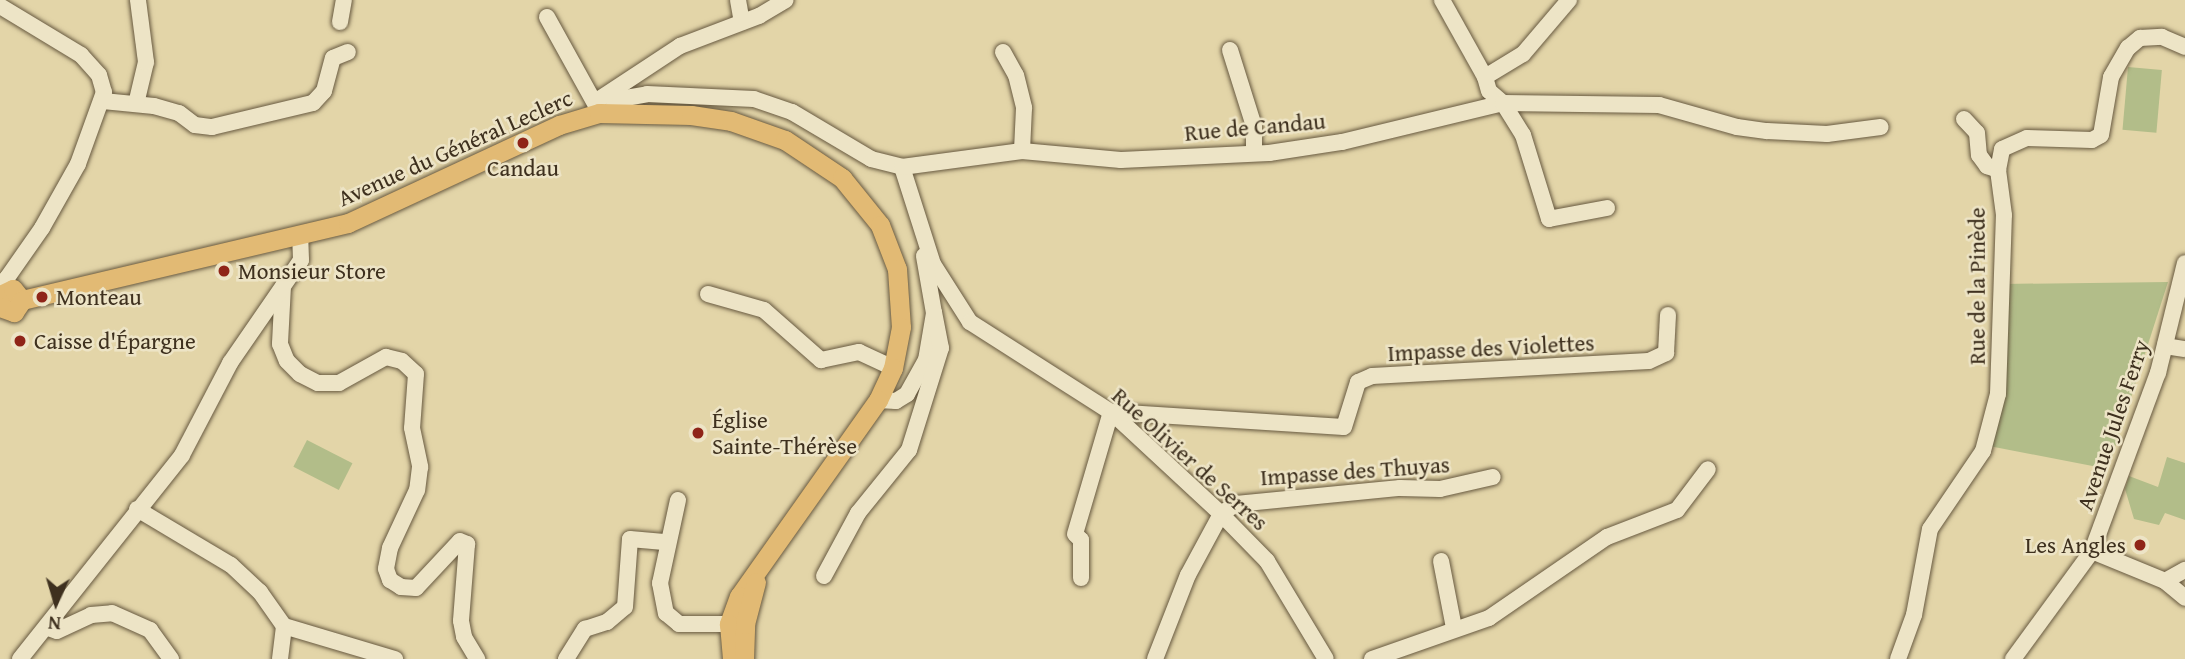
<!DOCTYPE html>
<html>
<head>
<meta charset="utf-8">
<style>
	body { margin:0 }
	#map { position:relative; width:2185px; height:659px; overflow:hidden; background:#e3d5a8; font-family:"Gentium Book Plus",serif }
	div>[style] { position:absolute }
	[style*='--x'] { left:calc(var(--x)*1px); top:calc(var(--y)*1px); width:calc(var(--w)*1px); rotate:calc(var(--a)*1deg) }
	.green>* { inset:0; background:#b2bd89; transform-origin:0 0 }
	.roads { filter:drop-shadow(0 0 2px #675940) drop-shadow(0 0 2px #675940) }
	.minor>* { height:16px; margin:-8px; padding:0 8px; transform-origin:8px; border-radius:8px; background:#ede4c6 }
	.major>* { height:19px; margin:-9.5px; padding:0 9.5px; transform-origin:9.5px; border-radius:9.5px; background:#e2ba74 }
	.dots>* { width:19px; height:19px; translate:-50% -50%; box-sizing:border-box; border:4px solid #ede4c6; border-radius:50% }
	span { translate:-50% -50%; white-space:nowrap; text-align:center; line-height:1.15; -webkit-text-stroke:5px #ede4c6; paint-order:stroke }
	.street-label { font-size:23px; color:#3e301e }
	.poi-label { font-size:23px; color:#3e301e }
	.left { translate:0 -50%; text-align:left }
	.right { translate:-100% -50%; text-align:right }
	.north { position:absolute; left:21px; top:568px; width:70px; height:70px; -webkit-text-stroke:5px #ede4c6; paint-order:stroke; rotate:184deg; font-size:19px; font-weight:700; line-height:28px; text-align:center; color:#3e301e }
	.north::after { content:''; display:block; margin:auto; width:24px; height:32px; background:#3e301e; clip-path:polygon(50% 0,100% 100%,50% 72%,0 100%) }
</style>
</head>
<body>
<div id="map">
	<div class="green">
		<div style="left:2128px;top:67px;width:34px;height:63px;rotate:5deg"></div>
		<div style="clip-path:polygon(2168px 282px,2108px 469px,1989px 446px,2002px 284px)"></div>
		<div style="left:307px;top:440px;width:51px;height:30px;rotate:27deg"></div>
		<div style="clip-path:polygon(2167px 457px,2185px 463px,2185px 520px,2165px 513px,2159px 525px,2134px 519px,2125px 489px,2129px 476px,2158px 487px)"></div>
	</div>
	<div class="roads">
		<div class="minor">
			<div style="--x:738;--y:0;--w:22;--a:80"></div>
			<div style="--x:1442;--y:0;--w:88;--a:60.8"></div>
			<div style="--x:0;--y:6;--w:95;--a:31.2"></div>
			<div style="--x:81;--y:55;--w:27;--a:48"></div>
			<div style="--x:99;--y:75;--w:18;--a:74"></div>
			<div style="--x:104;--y:92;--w:77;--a:109.9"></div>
			<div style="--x:78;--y:164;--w:73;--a:119.4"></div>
			<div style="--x:42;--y:228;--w:61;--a:125"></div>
			<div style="--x:7;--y:278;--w:12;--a:99"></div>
			<div style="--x:547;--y:17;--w:107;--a:61"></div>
			<div style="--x:340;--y:22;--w:22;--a:-80"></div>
			<div style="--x:1230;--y:50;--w:80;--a:72.5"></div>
			<div style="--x:1254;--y:126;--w:26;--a:90"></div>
			<div style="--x:1003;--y:52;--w:26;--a:61"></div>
			<div style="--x:1016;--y:75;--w:34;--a:76"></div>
			<div style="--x:1024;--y:108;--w:43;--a:92.7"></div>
			<div style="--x:103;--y:101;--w:51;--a:5.6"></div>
			<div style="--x:154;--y:106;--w:26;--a:16"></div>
			<div style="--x:179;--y:113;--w:20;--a:37"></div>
			<div style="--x:195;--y:125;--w:17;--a:7"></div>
			<div style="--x:212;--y:127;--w:104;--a:-13.4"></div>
			<div style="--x:313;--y:103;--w:16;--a:-47"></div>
			<div style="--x:324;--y:91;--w:34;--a:-75"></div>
			<div style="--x:333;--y:58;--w:16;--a:-22"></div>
			<div style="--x:595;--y:102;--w:102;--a:-33.4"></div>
			<div style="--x:680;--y:46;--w:85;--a:-20.8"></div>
			<div style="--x:759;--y:16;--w:31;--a:-31"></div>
			<div style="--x:136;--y:104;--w:43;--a:-76.6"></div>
			<div style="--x:146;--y:62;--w:63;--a:-97.4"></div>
			<div style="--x:610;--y:112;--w:16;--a:-52"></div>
			<div style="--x:620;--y:99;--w:27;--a:-10"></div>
			<div style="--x:647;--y:94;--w:107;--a:2.7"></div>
			<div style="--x:754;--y:99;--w:40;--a:18.9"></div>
			<div style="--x:792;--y:112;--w:92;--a:30.7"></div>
			<div style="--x:871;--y:159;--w:32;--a:14"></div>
			<div style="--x:902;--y:167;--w:102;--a:72.3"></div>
			<div style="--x:933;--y:264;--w:69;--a:57.5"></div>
			<div style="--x:970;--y:322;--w:167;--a:32.6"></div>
			<div style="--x:1111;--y:412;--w:150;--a:42.8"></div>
			<div style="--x:1221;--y:514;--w:66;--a:45.6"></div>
			<div style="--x:1267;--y:561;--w:114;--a:59"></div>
			<div style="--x:1964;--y:119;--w:19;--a:47"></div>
			<div style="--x:1977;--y:133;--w:22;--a:85"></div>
			<div style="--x:1979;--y:155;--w:14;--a:54"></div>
			<div style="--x:1987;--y:166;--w:12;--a:20"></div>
			<div style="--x:902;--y:167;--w:121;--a:-7.6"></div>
			<div style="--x:1022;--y:151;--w:99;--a:5.2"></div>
			<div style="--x:1121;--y:160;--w:148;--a:-2.7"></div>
			<div style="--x:1269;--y:153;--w:74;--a:-8.6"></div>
			<div style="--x:1342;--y:142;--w:166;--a:-13.6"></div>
			<div style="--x:1503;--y:103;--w:18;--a:-139"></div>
			<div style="--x:1489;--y:91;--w:15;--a:-106"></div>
			<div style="--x:1485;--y:77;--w:44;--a:-31.2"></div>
			<div style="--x:1523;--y:54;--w:71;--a:-49.6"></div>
			<div style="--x:1607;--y:208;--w:59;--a:169.3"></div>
			<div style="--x:1549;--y:219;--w:88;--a:-107.2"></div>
			<div style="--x:1523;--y:135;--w:38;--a:-122"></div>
			<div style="--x:1503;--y:103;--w:156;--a:0.7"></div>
			<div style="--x:1659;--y:105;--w:81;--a:15.8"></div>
			<div style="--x:1737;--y:127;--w:30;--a:8"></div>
			<div style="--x:1767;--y:131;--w:60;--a:2.9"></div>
			<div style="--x:1827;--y:134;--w:54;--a:-7.4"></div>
			<div style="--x:283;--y:286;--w:58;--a:93"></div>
			<div style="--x:280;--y:344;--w:18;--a:68"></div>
			<div style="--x:287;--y:361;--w:18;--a:45"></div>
			<div style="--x:300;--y:374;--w:20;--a:27"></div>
			<div style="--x:318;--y:383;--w:21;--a:0"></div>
			<div style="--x:339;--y:383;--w:54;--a:-29"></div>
			<div style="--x:386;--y:357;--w:16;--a:14"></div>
			<div style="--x:402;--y:361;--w:19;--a:43"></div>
			<div style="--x:416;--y:374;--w:54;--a:94.2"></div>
			<div style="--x:412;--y:428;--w:40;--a:78"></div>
			<div style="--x:420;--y:467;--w:23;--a:97"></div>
			<div style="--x:417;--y:490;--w:64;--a:115"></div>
			<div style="--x:390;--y:548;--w:21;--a:101"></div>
			<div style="--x:386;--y:569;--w:12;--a:70"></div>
			<div style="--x:390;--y:580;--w:13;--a:32"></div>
			<div style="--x:401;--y:587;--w:15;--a:4"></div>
			<div style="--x:416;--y:588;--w:64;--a:-46.9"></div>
			<div style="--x:460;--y:541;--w:8;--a:23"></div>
			<div style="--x:467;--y:544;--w:77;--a:94.5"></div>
			<div style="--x:461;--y:621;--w:16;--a:79"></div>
			<div style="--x:464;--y:637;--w:26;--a:59"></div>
			<div style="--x:708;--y:294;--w:58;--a:15.9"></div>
			<div style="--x:764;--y:310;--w:76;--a:41.3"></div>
			<div style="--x:821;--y:360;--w:39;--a:-12"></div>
			<div style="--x:859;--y:352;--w:38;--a:25"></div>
			<div style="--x:2165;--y:346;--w:20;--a:9"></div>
			<div style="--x:878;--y:400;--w:18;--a:3"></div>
			<div style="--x:896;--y:401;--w:13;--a:-32"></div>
			<div style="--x:907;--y:394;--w:39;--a:-61"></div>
			<div style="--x:926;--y:360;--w:48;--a:-80.3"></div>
			<div style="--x:934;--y:313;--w:58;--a:-100"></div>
			<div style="--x:678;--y:500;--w:85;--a:102.2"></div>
			<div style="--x:660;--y:583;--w:31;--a:79"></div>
			<div style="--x:666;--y:613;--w:17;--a:40"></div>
			<div style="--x:679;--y:624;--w:60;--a:0"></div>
			<div style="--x:137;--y:509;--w:109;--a:30.8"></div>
			<div style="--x:231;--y:565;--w:40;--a:43"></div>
			<div style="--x:260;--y:592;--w:42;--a:54.8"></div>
			<div style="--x:284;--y:626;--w:116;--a:16.6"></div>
			<div style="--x:2092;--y:551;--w:79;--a:22.3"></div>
			<div style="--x:2165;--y:581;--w:26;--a:40"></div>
			<div style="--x:1441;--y:561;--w:68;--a:79"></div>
			<div style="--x:824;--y:576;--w:72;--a:-61.6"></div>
			<div style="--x:858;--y:513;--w:81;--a:-51"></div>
			<div style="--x:909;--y:450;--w:107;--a:-72.6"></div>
			<div style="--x:941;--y:348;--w:36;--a:-101"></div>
			<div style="--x:1081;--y:578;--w:38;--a:-90"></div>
			<div style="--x:1081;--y:540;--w:8;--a:-135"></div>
			<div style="--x:1075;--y:534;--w:127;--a:-73.6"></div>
			<div style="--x:1111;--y:412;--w:233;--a:3.7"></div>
			<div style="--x:1344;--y:427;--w:47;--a:-72.7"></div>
			<div style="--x:1358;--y:382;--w:15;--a:-23"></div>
			<div style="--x:1372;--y:376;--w:277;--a:-3.1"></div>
			<div style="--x:1649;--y:361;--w:19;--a:-25"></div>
			<div style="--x:1666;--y:353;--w:38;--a:-87"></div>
			<div style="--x:2165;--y:581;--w:23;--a:-29"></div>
			<div style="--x:48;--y:628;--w:9;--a:18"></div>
			<div style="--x:57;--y:631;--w:38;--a:-25"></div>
			<div style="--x:91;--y:615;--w:21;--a:-5"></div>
			<div style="--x:112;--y:613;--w:42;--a:24.1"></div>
			<div style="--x:150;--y:630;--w:36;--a:54"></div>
			<div style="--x:20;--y:659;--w:260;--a:-51.5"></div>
			<div style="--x:182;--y:455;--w:104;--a:-62.4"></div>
			<div style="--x:230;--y:363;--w:125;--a:-55.4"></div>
			<div style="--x:301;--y:260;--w:23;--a:-92"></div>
			<div style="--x:280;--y:659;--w:33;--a:-83"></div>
			<div style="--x:566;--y:659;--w:36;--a:-58"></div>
			<div style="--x:585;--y:629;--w:23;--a:-18"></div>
			<div style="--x:607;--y:622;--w:23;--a:-40"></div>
			<div style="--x:625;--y:607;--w:68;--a:-85.8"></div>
			<div style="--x:630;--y:539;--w:37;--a:5"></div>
			<div style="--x:1155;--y:659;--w:90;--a:-68.6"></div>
			<div style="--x:1188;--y:575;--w:69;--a:-61.6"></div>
			<div style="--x:1221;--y:514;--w:18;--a:-34"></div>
			<div style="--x:1236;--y:504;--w:165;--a:-5.6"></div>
			<div style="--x:1400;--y:488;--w:40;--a:1.4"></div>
			<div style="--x:1440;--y:489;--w:54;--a:-12.8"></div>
			<div style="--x:1372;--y:659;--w:124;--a:-19.3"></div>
			<div style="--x:1489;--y:618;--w:143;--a:-34.5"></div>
			<div style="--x:1607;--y:537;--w:75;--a:-21.1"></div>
			<div style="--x:1677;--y:510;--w:51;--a:-52.9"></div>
			<div style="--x:1898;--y:659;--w:47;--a:-70"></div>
			<div style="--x:1914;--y:615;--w:87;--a:-79.5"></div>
			<div style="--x:1930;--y:529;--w:94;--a:-55.8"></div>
			<div style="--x:1983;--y:451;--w:59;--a:-75.3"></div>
			<div style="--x:1998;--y:394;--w:179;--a:-88.1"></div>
			<div style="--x:2004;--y:215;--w:45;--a:-97.6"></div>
			<div style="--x:1998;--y:170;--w:21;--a:-79"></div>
			<div style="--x:2002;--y:149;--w:27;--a:-24"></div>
			<div style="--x:2027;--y:138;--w:65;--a:1.8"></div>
			<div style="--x:2092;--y:140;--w:10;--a:-29"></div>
			<div style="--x:2101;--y:135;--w:59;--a:-80.2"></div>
			<div style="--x:2111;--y:77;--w:34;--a:-60"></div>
			<div style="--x:2128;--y:48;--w:16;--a:-40"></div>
			<div style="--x:2140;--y:38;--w:22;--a:-3"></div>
			<div style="--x:2162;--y:37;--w:25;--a:23"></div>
			<div style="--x:2013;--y:659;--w:134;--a:-53.8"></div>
			<div style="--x:2092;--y:551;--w:190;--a:-69.7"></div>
			<div style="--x:2158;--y:373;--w:113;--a:-76.2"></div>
		</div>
		<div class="major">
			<div style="--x:0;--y:295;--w:14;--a:-25"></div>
			<div style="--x:13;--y:289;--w:14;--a:51"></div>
			<div style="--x:22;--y:300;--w:335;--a:-13.3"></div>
			<div style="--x:348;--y:223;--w:233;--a:-24.9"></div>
			<div style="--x:559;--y:125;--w:42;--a:-16.7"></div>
			<div style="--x:599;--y:113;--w:92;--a:1.2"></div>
			<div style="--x:691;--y:115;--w:40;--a:8.5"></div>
			<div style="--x:731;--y:121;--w:57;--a:19.4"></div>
			<div style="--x:785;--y:140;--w:69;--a:33.7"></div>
			<div style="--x:842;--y:178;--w:60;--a:51"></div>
			<div style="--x:880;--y:225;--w:47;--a:68.9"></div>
			<div style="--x:897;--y:269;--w:58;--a:86.1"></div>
			<div style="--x:901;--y:327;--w:42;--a:101"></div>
			<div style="--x:893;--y:368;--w:35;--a:115"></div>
			<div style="--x:878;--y:400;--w:240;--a:125.3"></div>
			<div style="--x:739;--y:596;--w:30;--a:110"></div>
			<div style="--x:729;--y:624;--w:35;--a:85"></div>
			<div style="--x:0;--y:307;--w:15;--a:20"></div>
			<div style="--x:14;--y:312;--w:14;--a:-56"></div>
			<div style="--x:744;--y:659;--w:35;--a:-88"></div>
			<div style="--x:745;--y:624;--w:43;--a:-75.3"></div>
		</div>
	</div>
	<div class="dots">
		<div style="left:523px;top:143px;background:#8f2418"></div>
		<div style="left:224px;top:271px;background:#8f2418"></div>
		<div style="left:42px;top:297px;background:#8f2418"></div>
		<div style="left:20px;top:341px;background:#8f2418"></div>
		<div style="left:698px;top:433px;background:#8f2418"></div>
		<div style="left:2140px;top:545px;background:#8f2418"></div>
	</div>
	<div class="street-label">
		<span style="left:1255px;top:127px;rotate:-5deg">Rue de Candau</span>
		<span style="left:455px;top:148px;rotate:-24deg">Avenue du Général Leclerc</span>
		<span style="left:1977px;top:286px;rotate:-90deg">Rue de la Pinède</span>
		<span style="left:1491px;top:348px;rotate:-3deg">Impasse des Violettes</span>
		<span style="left:2113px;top:425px;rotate:-71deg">Avenue Jules Ferry</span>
		<span style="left:1190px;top:459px;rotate:42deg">Rue Olivier de Serres</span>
		<span style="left:1355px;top:471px;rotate:-4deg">Impasse des Thuyas</span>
	</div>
	<div class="poi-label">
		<span style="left:523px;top:168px">Candau</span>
		<span class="left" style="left:238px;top:271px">Monsieur Store</span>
		<span class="left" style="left:56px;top:297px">Monteau</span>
		<span class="left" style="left:34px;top:341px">Caisse d'Épargne</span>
		<span class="left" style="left:712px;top:433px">Église<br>Sainte-Thérèse</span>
		<span class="right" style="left:2126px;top:545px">Les Angles</span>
	</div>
	<div class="north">N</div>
</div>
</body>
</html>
